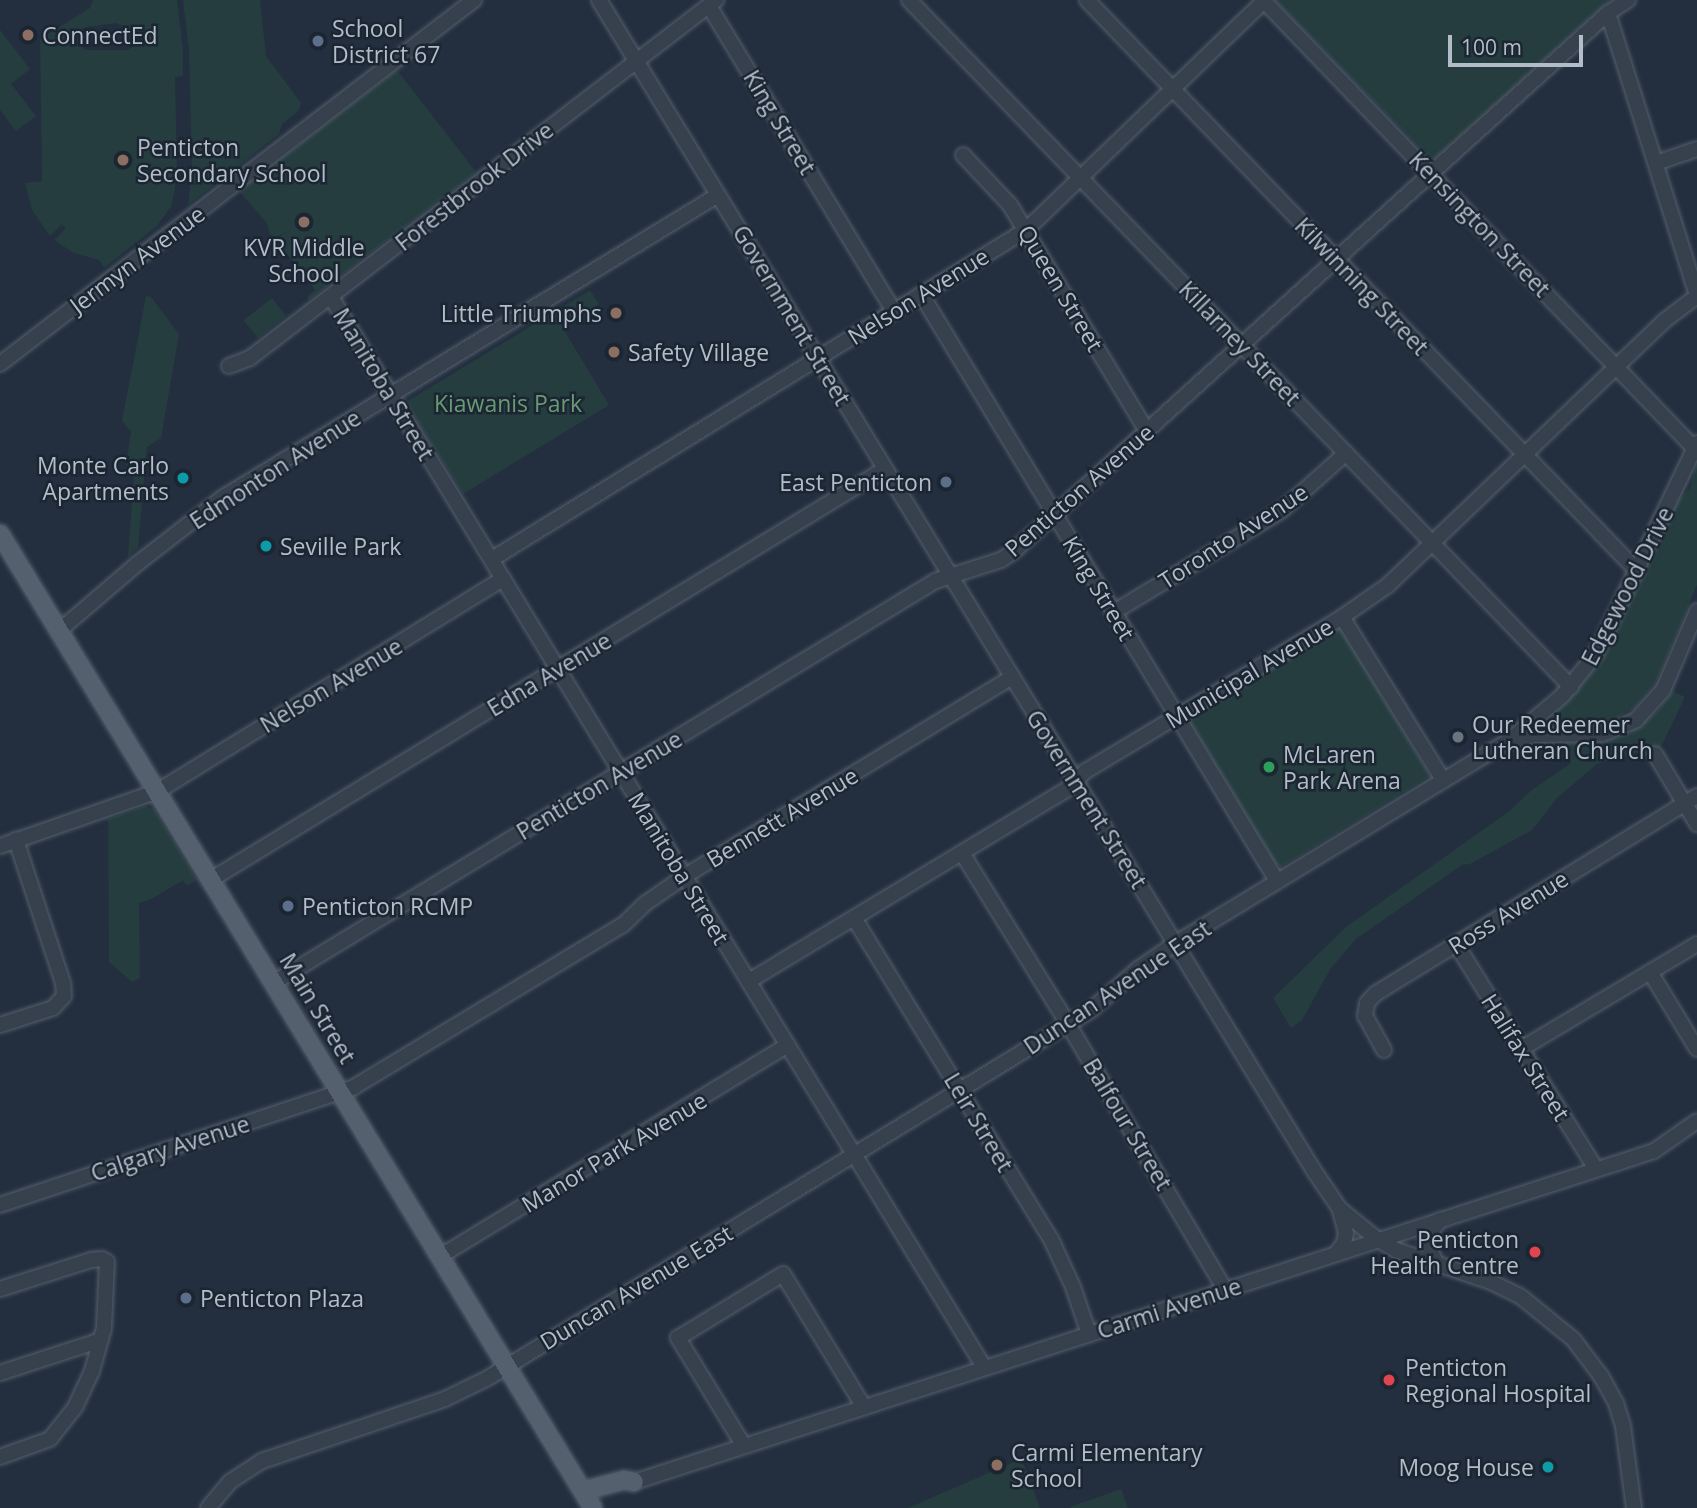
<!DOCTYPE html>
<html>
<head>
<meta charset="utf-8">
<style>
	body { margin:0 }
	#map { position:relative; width:1697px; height:1508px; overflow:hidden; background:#232f3f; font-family:"Open Sans",sans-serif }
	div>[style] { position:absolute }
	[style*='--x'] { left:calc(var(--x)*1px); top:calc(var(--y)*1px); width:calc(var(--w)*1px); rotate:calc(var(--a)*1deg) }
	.green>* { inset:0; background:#253d3f; transform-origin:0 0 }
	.roads { filter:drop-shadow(0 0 2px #555f6c) drop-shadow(0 0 2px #555f6c) }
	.minor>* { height:14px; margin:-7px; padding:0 7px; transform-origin:7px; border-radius:7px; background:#37414e }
	.major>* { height:18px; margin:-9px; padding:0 9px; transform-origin:9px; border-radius:9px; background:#55606e }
	.dots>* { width:19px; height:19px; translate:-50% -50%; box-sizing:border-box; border:4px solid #1c2633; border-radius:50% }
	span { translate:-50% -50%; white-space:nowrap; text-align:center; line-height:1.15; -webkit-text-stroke:5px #1c2633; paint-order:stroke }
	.poi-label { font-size:23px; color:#b3bcc9 }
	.left { translate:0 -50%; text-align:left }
	.right { translate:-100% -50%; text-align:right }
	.street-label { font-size:23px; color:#b3bcc9 }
	.park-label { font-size:23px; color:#699b73 }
	.scale { position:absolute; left:1448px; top:35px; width:135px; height:32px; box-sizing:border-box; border:4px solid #b3bcc9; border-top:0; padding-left:9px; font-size:21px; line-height:24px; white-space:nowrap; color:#b3bcc9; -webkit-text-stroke:5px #1c2633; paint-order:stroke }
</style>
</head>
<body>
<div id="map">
	<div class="green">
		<div style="clip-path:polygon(evenodd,93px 0,177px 0,183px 49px,183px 76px,175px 77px,177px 174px,172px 205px,157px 226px,104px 268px,99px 260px,74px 253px,54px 240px,66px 228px,62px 224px,50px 236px,32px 210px,25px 183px,42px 181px,40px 39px,90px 8px,93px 0,116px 23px,134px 30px,145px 39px,128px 50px,87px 50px,68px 40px,86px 27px,116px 23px)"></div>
		<div style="clip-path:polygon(183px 0,260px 0,266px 56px,301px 103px,299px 110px,282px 124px,279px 134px,188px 205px,192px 173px,189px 50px)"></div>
		<div style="clip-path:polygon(1275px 0,1610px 0,1432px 161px)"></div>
		<div style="clip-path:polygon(0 30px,30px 69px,11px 84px,36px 116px,16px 131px,0 110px)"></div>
		<div style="clip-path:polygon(397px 70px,476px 172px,309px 300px,307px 297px,315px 290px,309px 280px,272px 237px,278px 238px,287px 231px,277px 237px,271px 236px,266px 222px,239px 191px)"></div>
		<div style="clip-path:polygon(590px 290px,599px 304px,584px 314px,583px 310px,578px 309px,580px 316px,562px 327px,609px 405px,463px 494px,406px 402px)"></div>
		<div style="clip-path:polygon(146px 296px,151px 297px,179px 334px,161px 438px,147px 447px,138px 548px,128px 557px,135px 460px,126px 466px,131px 432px,122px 421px)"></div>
		<div style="left:272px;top:298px;width:23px;height:36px;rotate:52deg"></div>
		<div style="clip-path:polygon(1697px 462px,1697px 585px,1656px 682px,1634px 708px,1610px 721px,1584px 726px,1543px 724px,1572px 696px,1606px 649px,1678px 501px,1690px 488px)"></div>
		<div style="clip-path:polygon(1337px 628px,1343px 632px,1430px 776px,1281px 867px,1276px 864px,1189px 720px,1193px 714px)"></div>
		<div style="clip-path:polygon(1672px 691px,1685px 697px,1661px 747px,1648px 756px,1638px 752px,1597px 764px,1558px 797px,1532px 830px,1470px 864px,1462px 865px,1356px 939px,1331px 968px,1302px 1020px,1291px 1028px,1273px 998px,1346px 927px,1508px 812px,1532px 790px,1571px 763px,1560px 743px,1603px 742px,1626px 735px,1656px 712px)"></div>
		<div style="clip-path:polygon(145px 806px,154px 809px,197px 880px,187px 886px,183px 880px,153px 898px,139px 903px,140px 978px,132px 982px,109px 962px,108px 819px)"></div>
		<div style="clip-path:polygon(1016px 1461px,1024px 1465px,1040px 1508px,908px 1508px)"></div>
		<div style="clip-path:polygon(1121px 1489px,1128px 1508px,1071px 1508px,1070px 1507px)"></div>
	</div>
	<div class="roads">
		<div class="minor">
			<div style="--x:599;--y:0;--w:1372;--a:58.59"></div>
			<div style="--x:1314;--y:1171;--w:46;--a:55.6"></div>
			<div style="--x:1340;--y:1209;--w:49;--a:39.2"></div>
			<div style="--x:1378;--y:1240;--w:21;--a:29"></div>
			<div style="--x:1396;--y:1250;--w:100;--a:18.6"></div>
			<div style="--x:1491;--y:1282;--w:32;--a:26"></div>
			<div style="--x:1520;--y:1296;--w:68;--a:39.1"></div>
			<div style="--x:1573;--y:1339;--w:46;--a:52.9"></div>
			<div style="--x:1601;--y:1376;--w:31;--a:61"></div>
			<div style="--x:1616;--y:1403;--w:24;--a:73"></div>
			<div style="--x:1623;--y:1426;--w:83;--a:82.4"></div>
			<div style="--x:909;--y:0;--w:954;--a:46.06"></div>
			<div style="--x:1087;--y:0;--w:793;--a:46.07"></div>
			<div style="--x:1263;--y:0;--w:623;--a:46.11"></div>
			<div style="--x:709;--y:6;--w:357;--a:58.8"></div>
			<div style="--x:1608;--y:13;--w:296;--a:72.5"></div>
			<div style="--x:963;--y:155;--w:69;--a:46.8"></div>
			<div style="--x:1010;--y:205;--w:264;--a:58.8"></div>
			<div style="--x:1656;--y:163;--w:43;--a:-18.9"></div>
			<div style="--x:921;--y:294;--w:687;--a:58.76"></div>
			<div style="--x:331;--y:297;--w:1254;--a:58.61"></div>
			<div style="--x:0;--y:364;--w:598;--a:-37.52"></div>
			<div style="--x:229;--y:366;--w:22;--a:-21"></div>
			<div style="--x:250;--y:358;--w:588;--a:-37.53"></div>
			<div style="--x:492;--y:559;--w:627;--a:-31.64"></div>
			<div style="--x:1026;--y:230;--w:332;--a:-43.9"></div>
			<div style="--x:1114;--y:612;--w:195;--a:-31.2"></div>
			<div style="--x:1281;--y:511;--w:87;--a:-41.7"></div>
			<div style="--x:1342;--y:617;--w:192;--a:58.2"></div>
			<div style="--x:60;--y:630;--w:101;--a:-40.6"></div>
			<div style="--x:137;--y:564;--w:108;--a:-37.8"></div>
			<div style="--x:222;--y:498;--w:581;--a:-31.42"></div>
			<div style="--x:1512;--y:738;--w:65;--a:-40"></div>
			<div style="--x:1562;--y:696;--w:54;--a:-51"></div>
			<div style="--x:1596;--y:654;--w:234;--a:-64.4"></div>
			<div style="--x:1655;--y:754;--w:82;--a:59"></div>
			<div style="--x:0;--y:846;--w:167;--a:-19.2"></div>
			<div style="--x:158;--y:791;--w:405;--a:-31.6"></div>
			<div style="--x:962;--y:853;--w:201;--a:58.2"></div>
			<div style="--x:1068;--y:1024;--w:309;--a:59.4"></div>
			<div style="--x:212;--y:879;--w:788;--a:-31.35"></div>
			<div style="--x:854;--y:918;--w:377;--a:58.5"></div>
			<div style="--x:1051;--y:1239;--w:53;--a:65.4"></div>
			<div style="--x:1073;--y:1287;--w:50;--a:71.2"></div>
			<div style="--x:1456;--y:944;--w:265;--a:58.1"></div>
			<div style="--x:1650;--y:972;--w:90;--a:58.6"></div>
			<div style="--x:749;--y:981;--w:370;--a:-31.1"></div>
			<div style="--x:1066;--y:790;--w:28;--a:-44"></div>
			<div style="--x:1086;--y:771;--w:299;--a:-31"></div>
			<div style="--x:1342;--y:617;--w:55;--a:-34.6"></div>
			<div style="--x:1387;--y:586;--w:383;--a:-43.7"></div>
			<div style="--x:1664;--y:321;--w:41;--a:-37.1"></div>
			<div style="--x:275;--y:982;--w:772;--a:-31.28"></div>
			<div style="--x:935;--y:581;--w:69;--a:-17.7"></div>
			<div style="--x:1001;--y:560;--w:14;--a:-34"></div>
			<div style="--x:1013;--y:552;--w:803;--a:-42.17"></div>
			<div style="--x:1608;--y:13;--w:24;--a:-33"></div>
			<div style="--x:0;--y:1025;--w:56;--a:-17.8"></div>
			<div style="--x:53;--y:1008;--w:16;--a:-47"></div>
			<div style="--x:64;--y:996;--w:13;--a:-94"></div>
			<div style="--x:63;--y:983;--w:151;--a:-108.2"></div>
			<div style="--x:1521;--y:1049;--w:205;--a:-30.8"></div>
			<div style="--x:1384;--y:1050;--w:39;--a:-119"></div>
			<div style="--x:1365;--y:1016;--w:13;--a:-81"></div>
			<div style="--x:1367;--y:1003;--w:12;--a:-48"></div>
			<div style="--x:1375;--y:994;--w:378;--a:-31.6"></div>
			<div style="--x:0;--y:1205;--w:373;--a:-18.4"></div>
			<div style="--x:354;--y:1087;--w:314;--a:-31.1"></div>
			<div style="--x:623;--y:925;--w:32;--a:-44"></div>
			<div style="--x:646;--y:903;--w:47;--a:-34.7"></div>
			<div style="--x:685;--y:876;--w:383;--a:-31.3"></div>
			<div style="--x:1336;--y:1254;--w:14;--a:-54"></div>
			<div style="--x:1344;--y:1243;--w:10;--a:-79"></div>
			<div style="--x:1346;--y:1233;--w:24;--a:-105"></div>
			<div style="--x:439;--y:1257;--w:408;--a:-31.3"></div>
			<div style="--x:1436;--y:1263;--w:26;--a:-113"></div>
			<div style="--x:1426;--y:1239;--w:24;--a:-54"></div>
			<div style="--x:0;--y:1289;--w:96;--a:-17.7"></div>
			<div style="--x:91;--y:1260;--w:11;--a:-5"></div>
			<div style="--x:102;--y:1259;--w:6;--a:31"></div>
			<div style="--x:107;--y:1262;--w:66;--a:92.6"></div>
			<div style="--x:104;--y:1328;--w:45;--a:105.6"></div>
			<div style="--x:92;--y:1371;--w:38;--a:115"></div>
			<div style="--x:76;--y:1406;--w:42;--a:128.2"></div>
			<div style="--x:50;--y:1439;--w:53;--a:160.2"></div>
			<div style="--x:0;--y:1373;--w:106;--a:-18.1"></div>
			<div style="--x:744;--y:1446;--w:127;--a:-121.4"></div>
			<div style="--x:678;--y:1338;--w:123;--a:-31.4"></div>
			<div style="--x:783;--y:1274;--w:156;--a:58.7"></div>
			<div style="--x:634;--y:1482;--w:1072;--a:-17.98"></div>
			<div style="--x:1654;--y:1151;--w:52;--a:-34.9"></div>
			<div style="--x:208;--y:1508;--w:35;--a:-50"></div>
			<div style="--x:231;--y:1481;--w:37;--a:-33"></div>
			<div style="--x:262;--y:1461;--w:193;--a:-18.7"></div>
			<div style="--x:445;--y:1399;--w:48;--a:-26"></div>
			<div style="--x:488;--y:1378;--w:706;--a:-31.39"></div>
			<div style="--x:1091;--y:1010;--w:62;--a:-41.1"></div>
			<div style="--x:1138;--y:969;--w:46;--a:-34.4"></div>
			<div style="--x:1176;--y:943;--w:385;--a:-31.3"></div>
			<div style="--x:1505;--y:743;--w:31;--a:-15"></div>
			<div style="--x:1535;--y:735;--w:67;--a:-0.9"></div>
			<div style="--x:1602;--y:734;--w:37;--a:-22"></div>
			<div style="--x:1636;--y:720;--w:40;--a:-48"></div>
			<div style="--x:1663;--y:690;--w:86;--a:-66.7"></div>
		</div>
		<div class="major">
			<div style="--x:0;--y:534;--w:1140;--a:58.67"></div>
			<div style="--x:583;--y:1491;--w:42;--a:-15"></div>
			<div style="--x:624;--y:1480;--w:10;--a:11"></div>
		</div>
	</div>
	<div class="dots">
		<div style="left:28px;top:35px;background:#8d6e63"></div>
		<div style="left:318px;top:41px;background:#5c6f8a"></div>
		<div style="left:123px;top:160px;background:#8d6e63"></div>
		<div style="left:304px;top:222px;background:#8d6e63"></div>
		<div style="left:616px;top:313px;background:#8d6e63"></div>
		<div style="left:614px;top:352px;background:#8d6e63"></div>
		<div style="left:183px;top:478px;background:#0f9aa8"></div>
		<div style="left:946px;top:482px;background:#5c6f8a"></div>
		<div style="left:266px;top:546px;background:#0f9aa8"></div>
		<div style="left:1458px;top:737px;background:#6b7280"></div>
		<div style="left:1269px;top:767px;background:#2e9e5b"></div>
		<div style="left:288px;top:906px;background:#5c6f8a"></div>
		<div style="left:1535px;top:1252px;background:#e0444e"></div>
		<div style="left:186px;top:1298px;background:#5c6f8a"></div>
		<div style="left:1389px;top:1380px;background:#e0444e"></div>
		<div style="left:997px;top:1465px;background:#8d6e63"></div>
		<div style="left:1548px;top:1467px;background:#0f9aa8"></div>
	</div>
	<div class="poi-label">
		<span class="left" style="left:332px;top:41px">School<br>District 67</span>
		<span class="left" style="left:42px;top:35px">ConnectEd</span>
		<span class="left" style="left:137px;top:160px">Penticton<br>Secondary School</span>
		<span style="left:304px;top:260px">KVR Middle<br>School</span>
		<span class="right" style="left:602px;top:313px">Little Triumphs</span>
		<span class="left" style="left:628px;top:352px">Safety Village</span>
		<span class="right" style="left:169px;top:478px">Monte Carlo<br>Apartments</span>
		<span class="right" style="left:932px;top:482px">East Penticton</span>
		<span class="left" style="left:280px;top:546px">Seville Park</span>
		<span class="left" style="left:1472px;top:737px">Our Redeemer<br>Lutheran Church</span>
		<span class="left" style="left:1283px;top:767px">McLaren<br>Park Arena</span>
		<span class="left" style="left:302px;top:906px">Penticton RCMP</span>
		<span class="right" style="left:1519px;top:1252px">Penticton<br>Health Centre</span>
		<span class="left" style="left:200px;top:1298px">Penticton Plaza</span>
		<span class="left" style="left:1405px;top:1380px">Penticton<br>Regional Hospital</span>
		<span class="left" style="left:1011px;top:1465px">Carmi Elementary<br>School</span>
		<span class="right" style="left:1534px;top:1467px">Moog House</span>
	</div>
	<div class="street-label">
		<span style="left:780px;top:122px;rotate:59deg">King Street</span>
		<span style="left:474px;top:186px;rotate:-38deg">Forestbrook Drive</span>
		<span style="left:1480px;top:224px;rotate:46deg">Kensington Street</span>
		<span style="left:137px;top:259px;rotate:-37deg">Jermyn Avenue</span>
		<span style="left:1362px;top:286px;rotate:46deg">Kilwinning Street</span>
		<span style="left:1061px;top:288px;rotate:59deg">Queen Street</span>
		<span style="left:918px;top:296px;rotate:-32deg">Nelson Avenue</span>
		<span style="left:792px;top:315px;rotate:59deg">Government Street</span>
		<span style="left:1240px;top:343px;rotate:46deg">Killarney Street</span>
		<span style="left:384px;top:384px;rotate:59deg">Manitoba Street</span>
		<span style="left:275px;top:469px;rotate:-33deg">Edmonton Avenue</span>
		<span style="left:1079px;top:490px;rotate:-41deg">Penticton Avenue</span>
		<span style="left:1233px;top:536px;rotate:-33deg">Toronto Avenue</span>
		<span style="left:1627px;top:586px;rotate:-63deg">Edgewood Drive</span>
		<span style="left:1099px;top:588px;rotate:59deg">King Street</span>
		<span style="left:1249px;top:673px;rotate:-31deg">Municipal Avenue</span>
		<span style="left:549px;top:674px;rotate:-31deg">Edna Avenue</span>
		<span style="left:331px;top:685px;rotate:-31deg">Nelson Avenue</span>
		<span style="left:599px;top:785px;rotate:-31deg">Penticton Avenue</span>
		<span style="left:1087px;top:799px;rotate:58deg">Government Street</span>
		<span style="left:782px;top:817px;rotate:-31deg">Bennett Avenue</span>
		<span style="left:679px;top:868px;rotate:59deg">Manitoba Street</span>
		<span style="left:1508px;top:912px;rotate:-32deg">Ross Avenue</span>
		<span style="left:1117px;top:987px;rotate:-34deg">Duncan Avenue East</span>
		<span style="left:318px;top:1008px;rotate:59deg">Main Street</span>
		<span style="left:1526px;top:1057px;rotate:58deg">Halifax Street</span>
		<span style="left:979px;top:1122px;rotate:59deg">Leir Street</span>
		<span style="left:1128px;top:1124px;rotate:59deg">Balfour Street</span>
		<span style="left:170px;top:1148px;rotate:-18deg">Calgary Avenue</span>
		<span style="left:614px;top:1152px;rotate:-31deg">Manor Park Avenue</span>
		<span style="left:636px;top:1287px;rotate:-31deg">Duncan Avenue East</span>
		<span style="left:1169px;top:1308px;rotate:-18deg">Carmi Avenue</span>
	</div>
	<div class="park-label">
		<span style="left:508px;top:403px">Kiawanis Park</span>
	</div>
	<div class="scale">100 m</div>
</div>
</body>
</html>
